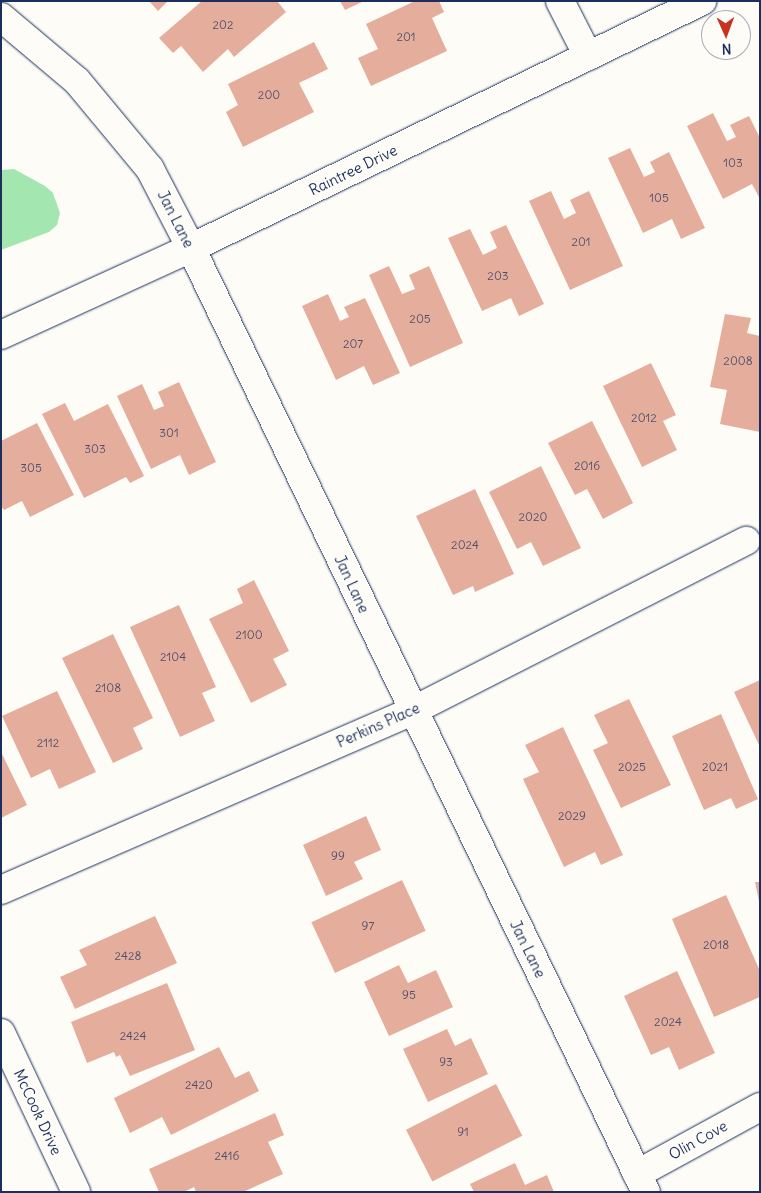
<!DOCTYPE html>
<html>
<head>
<meta charset="utf-8">
<style>
	body { margin:0 }
	#map { position:relative; width:761px; height:1193px; overflow:hidden; background:#fdfcf7; font-family:Delius,sans-serif }
	div>[style] { position:absolute }
	[style*='--x'] { left:calc(var(--x)*1px); top:calc(var(--y)*1px); width:calc(var(--w)*1px); rotate:calc(var(--a)*1deg) }
	.green>* { inset:0; background:#a4e6b0 }
	.building>* { inset:0; background:#e5ae9c; transform-origin:0 0 }
	.roads { filter:drop-shadow(0 0 1px #1b2f5e) drop-shadow(0 0 1px #1b2f5e) }
	.minor>* { height:28px; margin:-14px; padding:0 14px; transform-origin:14px; border-radius:14px; background:#fdfcf7 }
	span { translate:-50% -50%; white-space:nowrap; text-align:center; line-height:1.15; -webkit-text-stroke:5px #fdfcf7; paint-order:stroke }
	.number-label { font-size:12px; color:#4e4f6e }
	.number-label span { -webkit-text-stroke-width:0 }
	.street-label { font-size:15px; color:#1b2f5e }
	.frame { position:absolute; inset:0; border:2px solid #1b2f5e; pointer-events:none }
	.north { position:absolute; left:701px; top:10px; width:50px; height:50px; box-sizing:border-box; background:#fdfcf7; border:1px solid #a3aaba; border-radius:50%; rotate:178deg; font-size:14px; font-weight:700; line-height:20px; text-align:center; color:#1b2f5e }
	.north::after { content:''; display:block; margin:auto; width:18px; height:22px; background:#c8321e; clip-path:polygon(50% 0,100% 100%,50% 72%,0 100%) }
</style>
</head>
<body>
<div id="map">
	<div class="green">
		<div style="clip-path:polygon(14px 169px,45px 186px,53px 193px,60px 213px,57px 225px,49px 232px,1px 250px,1px 170px)"></div>
	</div>
	<div class="building">
		<div style="clip-path:polygon(149px 1px,168px 1px,158px 11px)"></div>
		<div style="clip-path:polygon(202px 1px,277px 1px,286px 12px,234px 57px,228px 49px,203px 72px,181px 46px,173px 53px,159px 38px)"></div>
		<div style="clip-path:polygon(340px 1px,364px 1px,345px 10px)"></div>
		<div style="clip-path:polygon(415px 1px,439px 1px,444px 12px,432px 18px,447px 51px,371px 86px,358px 58px,378px 49px,366px 24px)"></div>
		<div style="clip-path:polygon(314px 42px,328px 69px,299px 83px,314px 112px,243px 147px,226px 112px,238px 105px,228px 84px)"></div>
		<div style="clip-path:polygon(713px 113px,727px 141px,736px 137px,730px 125px,749px 116px,760px 138px,760px 199px,752px 184px,723px 199px,687px 126px)"></div>
		<div style="clip-path:polygon(630px 148px,644px 177px,655px 172px,650px 162px,669px 152px,705px 228px,681px 239px,672px 219px,643px 233px,608px 158px)"></div>
		<div style="clip-path:polygon(551px 191px,564px 219px,576px 213px,570px 200px,589px 191px,623px 266px,570px 290px,529px 201px)"></div>
		<div style="clip-path:polygon(506px 225px,544px 304px,519px 316px,511px 298px,482px 311px,448px 238px,470px 229px,483px 255px,497px 248px,490px 232px)"></div>
		<div style="clip-path:polygon(389px 266px,402px 294px,415px 289px,409px 275px,429px 266px,463px 343px,410px 367px,369px 275px)"></div>
		<div style="clip-path:polygon(328px 294px,340px 321px,349px 317px,344px 307px,365px 298px,400px 373px,373px 385px,364px 366px,336px 380px,302px 306px)"></div>
		<div style="clip-path:polygon(725px 314px,751px 318px,747px 333px,760px 336px,760px 432px,720px 424px,727px 390px,710px 387px)"></div>
		<div style="clip-path:polygon(651px 363px,676px 415px,663px 421px,677px 450px,642px 467px,603px 386px)"></div>
		<div style="clip-path:polygon(179px 382px,216px 462px,189px 475px,180px 455px,151px 469px,117px 396px,142px 384px,154px 410px,164px 406px,158px 392px)"></div>
		<div style="clip-path:polygon(65px 403px,74px 421px,108px 404px,144px 476px,130px 483px,126px 477px,84px 498px,42px 414px)"></div>
		<div style="clip-path:polygon(592px 421px,633px 503px,603px 519px,587px 489px,575px 495px,548px 443px)"></div>
		<div style="clip-path:polygon(37px 423px,74px 495px,30px 517px,22px 501px,4px 510px,1px 506px,1px 441px)"></div>
		<div style="clip-path:polygon(541px 466px,581px 548px,543px 566px,531px 542px,517px 549px,489px 492px)"></div>
		<div style="clip-path:polygon(475px 489px,514px 574px,475px 592px,473px 586px,453px 595px,416px 516px)"></div>
		<div style="clip-path:polygon(254px 580px,289px 651px,273px 659px,287px 685px,251px 703px,209px 619px,243px 603px,237px 589px)"></div>
		<div style="clip-path:polygon(179px 605px,216px 687px,202px 693px,215px 721px,180px 737px,130px 627px)"></div>
		<div style="clip-path:polygon(113px 634px,153px 718px,133px 728px,143px 749px,113px 763px,62px 658px)"></div>
		<div style="clip-path:polygon(760px 680px,760px 747px,734px 692px)"></div>
		<div style="clip-path:polygon(57px 691px,96px 772px,59px 789px,50px 769px,31px 778px,2px 716px)"></div>
		<div style="clip-path:polygon(629px 699px,671px 785px,621px 808px,593px 750px,608px 743px,594px 715px)"></div>
		<div style="clip-path:polygon(721px 714px,758px 799px,736px 809px,731px 798px,704px 810px,672px 736px)"></div>
		<div style="clip-path:polygon(563px 727px,623px 855px,601px 865px,595px 852px,564px 867px,523px 779px,539px 772px,525px 745px)"></div>
		<div style="clip-path:polygon(1px 752px,27px 805px,1px 818px)"></div>
		<div style="clip-path:polygon(366px 816px,381px 850px,354px 862px,363px 879px,326px 896px,303px 845px)"></div>
		<div style="left:402px;top:880px;width:56px;height:100px;rotate:65deg"></div>
		<div style="clip-path:polygon(755px 882px,760px 882px,760px 901px,759px 901px)"></div>
		<div style="clip-path:polygon(726px 895px,760px 971px,760px 997px,714px 1017px,672px 919px)"></div>
		<div style="clip-path:polygon(155px 916px,177px 963px,75px 1009px,60px 977px,87px 965px,79px 950px)"></div>
		<div style="clip-path:polygon(399px 965px,408px 983px,436px 970px,453px 1007px,389px 1036px,364px 982px)"></div>
		<div style="clip-path:polygon(677px 971px,715px 1053px,679px 1070px,669px 1047px,651px 1055px,624px 996px)"></div>
		<div style="clip-path:polygon(167px 983px,195px 1050px,130px 1076px,120px 1055px,116px 1057px,114px 1052px,87px 1063px,71px 1022px)"></div>
		<div style="clip-path:polygon(447px 1029px,455px 1046px,471px 1038px,488px 1074px,428px 1102px,403px 1049px)"></div>
		<div style="clip-path:polygon(219px 1047px,235px 1078px,249px 1071px,259px 1091px,171px 1135px,162px 1117px,130px 1133px,114px 1098px)"></div>
		<div style="left:496px;top:1084px;width:58px;height:101px;rotate:63deg"></div>
		<div style="clip-path:polygon(275px 1113px,284px 1135px,268px 1142px,283px 1174px,243px 1192px,196px 1192px,194px 1187px,184px 1192px,159px 1192px,149px 1169px)"></div>
		<div style="clip-path:polygon(515px 1163px,525px 1185px,547px 1175px,554px 1192px,474px 1192px,470px 1184px)"></div>
	</div>
	<div class="roads">
		<div class="minor">
			<div style="--x:560;--y:1;--w:62;--a:63"></div>
			<div style="--x:1;--y:17;--w:99;--a:40.1"></div>
			<div style="--x:77;--y:81;--w:114;--a:50.3"></div>
			<div style="--x:150;--y:169;--w:89;--a:62.6"></div>
			<div style="--x:191;--y:248;--w:1048;--a:64.27"></div>
			<div style="--x:1;--y:335;--w:209;--a:-24.6"></div>
			<div style="--x:191;--y:248;--w:568;--a:-25.8"></div>
			<div style="--x:1;--y:890;--w:448;--a:-23.5"></div>
			<div style="--x:412;--y:711;--w:375;--a:-27"></div>
			<div style="--x:1;--y:1033;--w:176;--a:64.7"></div>
			<div style="--x:637;--y:1174;--w:140;--a:-28.6"></div>
		</div>
	</div>
	<div class="number-label">
		<span style="left:223px;top:25px">202</span>
		<span style="left:406px;top:37px">201</span>
		<span style="left:269px;top:95px">200</span>
		<span style="left:733px;top:163px">103</span>
		<span style="left:659px;top:198px">105</span>
		<span style="left:581px;top:242px">201</span>
		<span style="left:498px;top:276px">203</span>
		<span style="left:420px;top:319px">205</span>
		<span style="left:353px;top:344px">207</span>
		<span style="left:738px;top:361px">2008</span>
		<span style="left:644px;top:418px">2012</span>
		<span style="left:169px;top:433px">301</span>
		<span style="left:95px;top:449px">303</span>
		<span style="left:587px;top:466px">2016</span>
		<span style="left:31px;top:468px">305</span>
		<span style="left:533px;top:517px">2020</span>
		<span style="left:465px;top:545px">2024</span>
		<span style="left:249px;top:635px">2100</span>
		<span style="left:173px;top:657px">2104</span>
		<span style="left:108px;top:688px">2108</span>
		<span style="left:48px;top:743px">2112</span>
		<span style="left:632px;top:767px">2025</span>
		<span style="left:715px;top:767px">2021</span>
		<span style="left:572px;top:816px">2029</span>
		<span style="left:338px;top:856px">99</span>
		<span style="left:368px;top:926px">97</span>
		<span style="left:716px;top:945px">2018</span>
		<span style="left:128px;top:956px">2428</span>
		<span style="left:409px;top:995px">95</span>
		<span style="left:668px;top:1022px">2024</span>
		<span style="left:133px;top:1036px">2424</span>
		<span style="left:446px;top:1062px">93</span>
		<span style="left:199px;top:1085px">2420</span>
		<span style="left:463px;top:1132px">91</span>
		<span style="left:227px;top:1156px">2416</span>
	</div>
	<div class="street-label">
		<span style="left:353px;top:170px;rotate:-26deg">Raintree Drive</span>
		<span style="left:176px;top:219px;rotate:63deg">Jan Lane</span>
		<span style="left:352px;top:584px;rotate:65deg">Jan Lane</span>
		<span style="left:378px;top:725px;rotate:-24deg">Perkins Place</span>
		<span style="left:528px;top:949px;rotate:64deg">Jan Lane</span>
		<span style="left:38px;top:1112px;rotate:65deg">McCook Drive</span>
		<span style="left:698px;top:1140px;rotate:-29deg">Olin Cove</span>
	</div>
	<div class="frame"></div>
	<div class="north">N</div>
</div>
</body>
</html>
